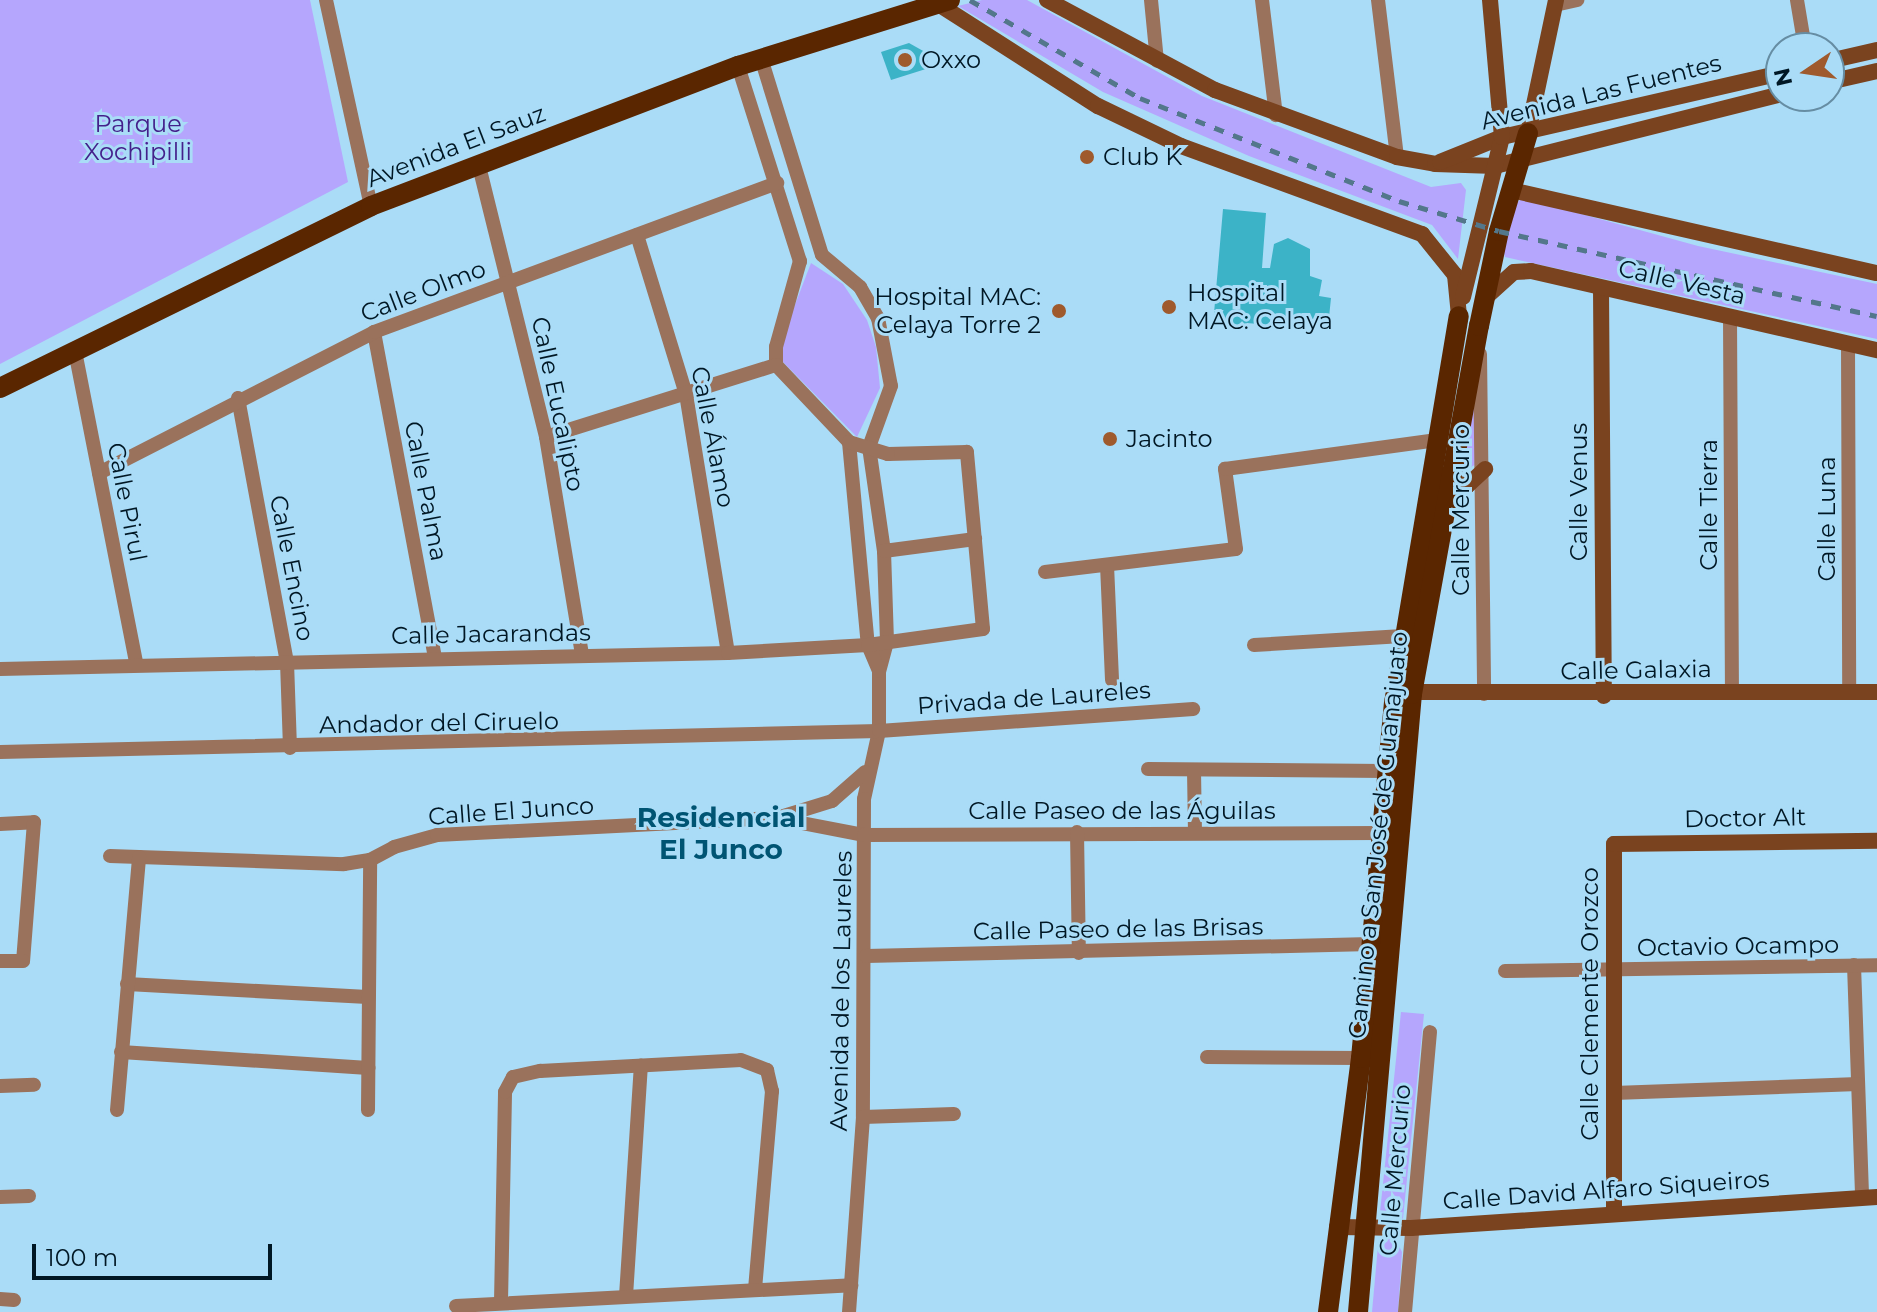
<!DOCTYPE html>
<html>
<head>
<meta charset="utf-8">
<style>
	body { margin:0 }
	#map { position:relative; width:1877px; height:1312px; overflow:hidden; background:#aadcf7; font-family:Montserrat,sans-serif }
	div>[style] { position:absolute }
	[style*='--x'] { left:calc(var(--x)*1px); top:calc(var(--y)*1px); width:calc(var(--w)*1px); rotate:calc(var(--a)*1deg) }
	.green>* { inset:0; background:#b5a6fd }
	.building>* { inset:0; background:#3cb3c7 }
	.street>* { height:14px; margin:-7px; padding:0 7px; transform-origin:7px; border-radius:7px; background:#9a725c }
	.secondary>* { height:16px; margin:-8px; padding:0 8px; transform-origin:8px; border-radius:8px; background:#7a431f }
	.primary>* { height:20px; margin:-10px; padding:0 10px; transform-origin:10px; border-radius:10px; background:#5a2600 }
	.rail>* { height:5px; margin-top:-2.5px; transform-origin:0; background:repeating-linear-gradient(90deg,#53778b 0 10px,transparent 0 20px) }
	.dots>* { width:22px; height:22px; translate:-50% -50%; box-sizing:border-box; border:4px solid #aadcf7; border-radius:50% }
	span { translate:-50% -50%; white-space:nowrap; text-align:center; line-height:1.15; -webkit-text-stroke:6px #aadcf7; paint-order:stroke }
	.poi-label { font-size:24px; color:#001724 }
	.left { translate:0 -50%; text-align:left }
	.right { translate:-100% -50%; text-align:right }
	.street-label { font-size:24px; color:#001724 }
	.park-label { font-size:24px; color:#44208b }
	.quarter-label { font-size:28px; color:#005473; font-weight:700 }
	.north { position:absolute; left:1765px; top:32px; width:80px; height:80px; box-sizing:border-box; background:#aadcf7; border:2px solid #668da3; border-radius:50%; rotate:257deg; font-size:22px; font-weight:700; line-height:32px; text-align:center; color:#001724 }
	.north::after { content:''; display:block; margin:auto; width:28px; height:36px; background:#9f5a2d; clip-path:polygon(50% 0,100% 100%,50% 72%,0 100%) }
	.scale { position:absolute; left:32px; top:1244px; width:240px; height:36px; box-sizing:border-box; border:4px solid #001724; border-top:0; padding-left:10px; font-size:24px; line-height:28px; white-space:nowrap; color:#001724; -webkit-text-stroke:6px #aadcf7; paint-order:stroke }
</style>
</head>
<body>
<div id="map">
	<div class="green">
		<div style="clip-path:polygon(0 0,310px 0,348px 182px,0 364px)"></div>
		<div style="clip-path:polygon(982px 0,1027px 0,1202px 96px,1431px 187px,1461px 183px,1466px 190px,1458px 259px,1432px 225px,1249px 156px,1103px 92px,958px 6px)"></div>
		<div style="clip-path:polygon(1523px 198px,1698px 246px,1877px 284px,1877px 339px,1505px 257px,1502px 245px,1515px 204px)"></div>
		<div style="clip-path:polygon(811px 263px,843px 284px,867px 320px,876px 347px,880px 388px,857px 437px,781px 360px,781px 341px)"></div>
		<div style="clip-path:polygon(1474px 385px,1478px 463px,1459px 474px)"></div>
		<div style="clip-path:polygon(1401px 1012px,1424px 1014px,1403px 1218px,1396px 1226px,1386px 1226px,1380px 1212px)"></div>
		<div style="clip-path:polygon(1394px 1236px,1402px 1252px,1398px 1312px,1372px 1312px,1378px 1246px,1382px 1238px)"></div>
	</div>
	<div class="building">
		<div style="clip-path:polygon(909px 43px,925px 52px,929px 68px,891px 80px,881px 52px)"></div>
		<div style="clip-path:polygon(1223px 209px,1266px 213px,1262px 268px,1270px 268px,1274px 244px,1288px 238px,1310px 249px,1310px 276px,1322px 280px,1319px 296px,1331px 298px,1328px 327px,1280px 321px,1279px 326px,1247px 323px,1246px 330px,1213px 325px)"></div>
	</div>
	<div class="street">
		<div style="--x:326;--y:0;--w:211;--a:77.7"></div>
		<div style="--x:1151;--y:0;--w:61;--a:84.4"></div>
		<div style="--x:1262;--y:0;--w:116;--a:83.1"></div>
		<div style="--x:1378;--y:0;--w:158;--a:83.1"></div>
		<div style="--x:1797;--y:0;--w:49;--a:80.5"></div>
		<div style="--x:1555;--y:5;--w:23;--a:-13"></div>
		<div style="--x:761;--y:58;--w:206;--a:72.8"></div>
		<div style="--x:822;--y:255;--w:50;--a:40.1"></div>
		<div style="--x:860;--y:287;--w:36;--a:60"></div>
		<div style="--x:878;--y:318;--w:69;--a:79.2"></div>
		<div style="--x:891;--y:386;--w:65;--a:109.8"></div>
		<div style="--x:869;--y:447;--w:105;--a:81.8"></div>
		<div style="--x:884;--y:551;--w:91;--a:88.1"></div>
		<div style="--x:887;--y:642;--w:30;--a:105"></div>
		<div style="--x:879;--y:671;--w:60;--a:90"></div>
		<div style="--x:879;--y:731;--w:70;--a:102.4"></div>
		<div style="--x:864;--y:799;--w:318;--a:90.2"></div>
		<div style="--x:863;--y:1117;--w:196;--a:94.1"></div>
		<div style="--x:738;--y:66;--w:205;--a:72.4"></div>
		<div style="--x:800;--y:261;--w:89;--a:105.6"></div>
		<div style="--x:776;--y:347;--w:18;--a:90"></div>
		<div style="--x:776;--y:365;--w:106;--a:46.5"></div>
		<div style="--x:849;--y:442;--w:204;--a:84.7"></div>
		<div style="--x:868;--y:645;--w:28;--a:67"></div>
		<div style="--x:479;--y:166;--w:279;--a:76.1"></div>
		<div style="--x:546;--y:437;--w:220;--a:80.6"></div>
		<div style="--x:637;--y:235;--w:166;--a:72.9"></div>
		<div style="--x:686;--y:394;--w:262;--a:80.8"></div>
		<div style="--x:1730;--y:317;--w:376;--a:89.7"></div>
		<div style="--x:374;--y:332;--w:332;--a:79.4"></div>
		<div style="--x:1848;--y:344;--w:349;--a:89.8"></div>
		<div style="--x:75;--y:351;--w:317;--a:78.9"></div>
		<div style="--x:1480;--y:354;--w:340;--a:89.3"></div>
		<div style="--x:238;--y:398;--w:269;--a:79.5"></div>
		<div style="--x:287;--y:662;--w:86;--a:88"></div>
		<div style="--x:546;--y:437;--w:241;--a:-17.4"></div>
		<div style="--x:99;--y:473;--w:309;--a:-27.1"></div>
		<div style="--x:374;--y:332;--w:430;--a:-20.3"></div>
		<div style="--x:884;--y:551;--w:92;--a:-7.5"></div>
		<div style="--x:1107;--y:565;--w:115;--a:87.5"></div>
		<div style="--x:1045;--y:572;--w:192;--a:-6.9"></div>
		<div style="--x:1236;--y:549;--w:81;--a:-97.8"></div>
		<div style="--x:1225;--y:469;--w:214;--a:-7.8"></div>
		<div style="--x:1254;--y:645;--w:149;--a:-3.5"></div>
		<div style="--x:0;--y:669;--w:728;--a:-1.26"></div>
		<div style="--x:728;--y:653;--w:140;--a:-3.3"></div>
		<div style="--x:868;--y:645;--w:116;--a:-7.9"></div>
		<div style="--x:983;--y:629;--w:178;--a:-95.2"></div>
		<div style="--x:967;--y:452;--w:79;--a:178.5"></div>
		<div style="--x:888;--y:454;--w:41;--a:-162.9"></div>
		<div style="--x:0;--y:752;--w:879;--a:-1.37"></div>
		<div style="--x:879;--y:731;--w:315;--a:-4"></div>
		<div style="--x:1148;--y:769;--w:238;--a:0.5"></div>
		<div style="--x:1194;--y:770;--w:63;--a:89.1"></div>
		<div style="--x:781;--y:819;--w:85;--a:10.9"></div>
		<div style="--x:864;--y:835;--w:515;--a:-0.22"></div>
		<div style="--x:0;--y:824;--w:34;--a:-3"></div>
		<div style="--x:34;--y:822;--w:139;--a:94.5"></div>
		<div style="--x:23;--y:961;--w:23;--a:180"></div>
		<div style="--x:1077;--y:832;--w:121;--a:89.1"></div>
		<div style="--x:110;--y:856;--w:234;--a:2"></div>
		<div style="--x:344;--y:864;--w:26;--a:-9"></div>
		<div style="--x:370;--y:860;--w:27;--a:-28"></div>
		<div style="--x:394;--y:847;--w:45;--a:-15.6"></div>
		<div style="--x:437;--y:835;--w:340;--a:-2.9"></div>
		<div style="--x:777;--y:818;--w:58;--a:-17.2"></div>
		<div style="--x:832;--y:801;--w:44;--a:-41.3"></div>
		<div style="--x:866;--y:956;--w:505;--a:-1.36"></div>
		<div style="--x:1854;--y:965;--w:233;--a:88"></div>
		<div style="--x:1505;--y:971;--w:372;--a:-0.9"></div>
		<div style="--x:127;--y:984;--w:241;--a:3.1"></div>
		<div style="--x:121;--y:1052;--w:248;--a:3.7"></div>
		<div style="--x:1207;--y:1057;--w:154;--a:0.4"></div>
		<div style="--x:0;--y:1086;--w:34;--a:-2"></div>
		<div style="--x:1614;--y:1093;--w:244;--a:-2.1"></div>
		<div style="--x:117;--y:1110;--w:254;--a:-85"></div>
		<div style="--x:368;--y:1110;--w:250;--a:-89.5"></div>
		<div style="--x:863;--y:1117;--w:91;--a:-1.9"></div>
		<div style="--x:0;--y:1197;--w:29;--a:-2"></div>
		<div style="--x:626;--y:1296;--w:231;--a:-86.3"></div>
		<div style="--x:0;--y:1299;--w:14;--a:4"></div>
		<div style="--x:501;--y:1302;--w:210;--a:-88.9"></div>
		<div style="--x:505;--y:1092;--w:17;--a:-62"></div>
		<div style="--x:513;--y:1077;--w:28;--a:-13"></div>
		<div style="--x:540;--y:1071;--w:201;--a:-3.1"></div>
		<div style="--x:741;--y:1060;--w:28;--a:21"></div>
		<div style="--x:767;--y:1070;--w:22;--a:77"></div>
		<div style="--x:772;--y:1091;--w:199;--a:94.9"></div>
		<div style="--x:456;--y:1306;--w:396;--a:-3"></div>
		<div style="--x:1405;--y:1312;--w:281;--a:-84.9"></div>
	</div>
	<div class="secondary">
		<div style="--x:932;--y:0;--w:197;--a:32.6"></div>
		<div style="--x:1098;--y:106;--w:92;--a:25.7"></div>
		<div style="--x:1181;--y:146;--w:257;--a:20.1"></div>
		<div style="--x:1422;--y:234;--w:53;--a:51.2"></div>
		<div style="--x:1455;--y:275;--w:41;--a:84.4"></div>
		<div style="--x:1047;--y:0;--w:191;--a:28.2"></div>
		<div style="--x:1215;--y:90;--w:194;--a:20.2"></div>
		<div style="--x:1397;--y:157;--w:39;--a:10"></div>
		<div style="--x:1435;--y:164;--w:60;--a:1.9"></div>
		<div style="--x:1495;--y:166;--w:295;--a:-14.1"></div>
		<div style="--x:1829;--y:61;--w:49;--a:-12.9"></div>
		<div style="--x:1829;--y:82;--w:49;--a:-12.9"></div>
		<div style="--x:1528;--y:133;--w:136;--a:-78.1"></div>
		<div style="--x:1440;--y:162;--w:67;--a:-22"></div>
		<div style="--x:1502;--y:137;--w:286;--a:-12.9"></div>
		<div style="--x:1511;--y:190;--w:375;--a:12.8"></div>
		<div style="--x:1601;--y:288;--w:408;--a:89.6"></div>
		<div style="--x:1463;--y:297;--w:165;--a:-76.3"></div>
		<div style="--x:1502;--y:137;--w:138;--a:-95"></div>
		<div style="--x:1485;--y:298;--w:39;--a:-42"></div>
		<div style="--x:1514;--y:272;--w:17;--a:-3"></div>
		<div style="--x:1531;--y:271;--w:355;--a:12.9"></div>
		<div style="--x:1440;--y:478;--w:28;--a:17"></div>
		<div style="--x:1467;--y:486;--w:25;--a:-43"></div>
		<div style="--x:1403;--y:692;--w:474;--a:0"></div>
		<div style="--x:1614;--y:1212;--w:368;--a:-90"></div>
		<div style="--x:1614;--y:844;--w:263;--a:-0.7"></div>
		<div style="--x:1337;--y:1227;--w:74;--a:0.8"></div>
		<div style="--x:1411;--y:1228;--w:467;--a:-3.8"></div>
	</div>
	<div class="primary">
		<div style="--x:0;--y:388;--w:413;--a:-26.1"></div>
		<div style="--x:371;--y:206;--w:393;--a:-20.9"></div>
		<div style="--x:738;--y:66;--w:222;--a:-17.3"></div>
		<div style="--x:1328;--y:1312;--w:256;--a:-82.6"></div>
		<div style="--x:1361;--y:1058;--w:357;--a:-84.7"></div>
		<div style="--x:1394;--y:703;--w:392;--a:-80.5"></div>
		<div style="--x:1358;--y:1312;--w:620;--a:-85.01"></div>
		<div style="--x:1412;--y:694;--w:374;--a:-79.7"></div>
		<div style="--x:1479;--y:326;--w:97;--a:-78.1"></div>
		<div style="--x:1499;--y:231;--w:102;--a:-73.5"></div>
	</div>
	<div class="rail">
		<div style="--x:970;--y:0;--w:196;--a:30"></div>
		<div style="--x:1140;--y:98;--w:279;--a:21.7"></div>
		<div style="--x:1399;--y:201;--w:104;--a:16.7"></div>
		<div style="--x:1499;--y:231;--w:387;--a:12.7"></div>
	</div>
	<div class="dots">
		<div style="left:905px;top:60px;background:#9f5a2d"></div>
		<div style="left:1087px;top:157px;background:#9f5a2d"></div>
		<div style="left:1169px;top:307px;background:#9f5a2d"></div>
		<div style="left:1059px;top:311px;background:#9f5a2d"></div>
		<div style="left:1110px;top:439px;background:#9f5a2d"></div>
	</div>
	<div class="poi-label">
		<span class="left" style="left:921px;top:60px">Oxxo</span>
		<span class="left" style="left:1103px;top:157px">Club K</span>
		<span class="left" style="left:1187px;top:307px">Hospital<br>MAC: Celaya</span>
		<span class="right" style="left:1041px;top:311px">Hospital MAC:<br>Celaya Torre 2</span>
		<span class="left" style="left:1126px;top:439px">Jacinto</span>
	</div>
	<div class="street-label">
		<span style="left:1601px;top:92px;rotate:-14deg">Avenida Las Fuentes</span>
		<span style="left:456px;top:146px;rotate:-21deg">Avenida El Sauz</span>
		<span style="left:1682px;top:282px;rotate:13deg">Calle Vesta</span>
		<span style="left:423px;top:291px;rotate:-21deg">Calle Olmo</span>
		<span style="left:558px;top:404px;rotate:78deg">Calle Eucalipto</span>
		<span style="left:713px;top:437px;rotate:79deg">Calle Álamo</span>
		<span style="left:426px;top:491px;rotate:79deg">Calle Palma</span>
		<span style="left:1579px;top:492px;rotate:-90deg">Calle Venus</span>
		<span style="left:127px;top:502px;rotate:79deg">Calle Pirul</span>
		<span style="left:1709px;top:505px;rotate:-90deg">Calle Tierra</span>
		<span style="left:1461px;top:510px;rotate:-90deg">Calle Mercurio</span>
		<span style="left:1827px;top:519px;rotate:-90deg">Calle Luna</span>
		<span style="left:292px;top:568px;rotate:79deg">Calle Encino</span>
		<span style="left:491px;top:634px;rotate:-1deg">Calle Jacarandas</span>
		<span style="left:1636px;top:670px;rotate:-1deg">Calle Galaxia</span>
		<span style="left:1034px;top:698px;rotate:-4deg">Privada de Laureles</span>
		<span style="left:439px;top:723px;rotate:-1deg">Andador del Ciruelo</span>
		<span style="left:511px;top:811px;rotate:-4deg">Calle El Junco</span>
		<span style="left:1122px;top:811px">Calle Paseo de las Águilas</span>
		<span style="left:1745px;top:818px;rotate:-1deg">Doctor Alt</span>
		<span style="left:1378px;top:835px;rotate:-84deg">Camino a San José de Guanajuato</span>
		<span style="left:1118px;top:929px;rotate:-1deg">Calle Paseo de las Brisas</span>
		<span style="left:1738px;top:946px;rotate:-1deg">Octavio Ocampo</span>
		<span style="left:841px;top:991px;rotate:-89deg">Avenida de los Laureles</span>
		<span style="left:1590px;top:1004px;rotate:-90deg">Calle Clemente Orozco</span>
		<span style="left:1395px;top:1170px;rotate:-85deg">Calle Mercurio</span>
		<span style="left:1606px;top:1190px;rotate:-4deg">Calle David Alfaro Siqueiros</span>
	</div>
	<div class="park-label">
		<span style="left:138px;top:138px">Parque<br>Xochipilli</span>
	</div>
	<div class="quarter-label">
		<span style="left:721px;top:833px">Residencial<br>El Junco</span>
	</div>
	<div class="north">N</div>
	<div class="scale">100 m</div>
</div>
</body>
</html>
